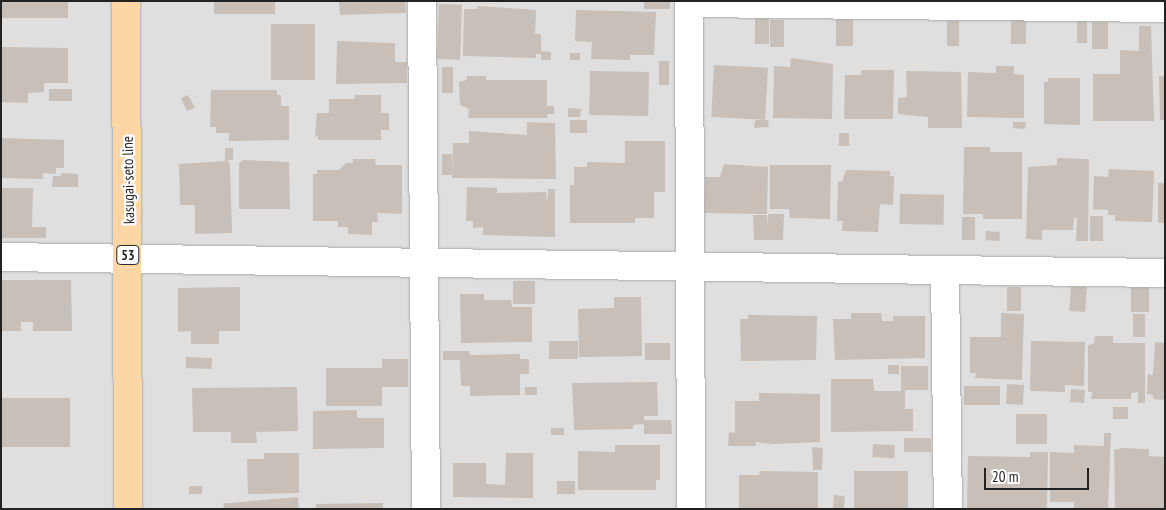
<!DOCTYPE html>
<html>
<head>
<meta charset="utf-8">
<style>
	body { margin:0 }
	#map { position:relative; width:1166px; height:510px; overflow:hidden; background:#f2efe9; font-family:"PT Sans Narrow",sans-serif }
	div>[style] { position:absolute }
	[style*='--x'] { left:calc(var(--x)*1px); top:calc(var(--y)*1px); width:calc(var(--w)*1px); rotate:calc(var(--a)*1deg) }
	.residential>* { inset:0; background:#e0dfdf; transform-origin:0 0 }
	.building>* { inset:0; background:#c7bfb8; transform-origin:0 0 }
	.roads { filter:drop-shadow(0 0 1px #a9a9a9) drop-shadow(0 0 1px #a9a9a9) }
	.minor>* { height:28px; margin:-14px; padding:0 14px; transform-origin:14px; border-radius:14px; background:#fff }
	.primary>* { height:28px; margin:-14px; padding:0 14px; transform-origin:14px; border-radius:14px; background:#fcd6a4 }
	span { translate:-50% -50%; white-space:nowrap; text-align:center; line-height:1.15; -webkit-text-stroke:4.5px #fff; paint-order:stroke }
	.shield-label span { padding:1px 4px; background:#fff; border:1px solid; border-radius:4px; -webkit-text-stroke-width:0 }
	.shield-label { font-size:14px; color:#222; font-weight:700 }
	.street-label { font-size:15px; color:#222 }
	.frame { position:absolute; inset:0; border:2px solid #222; pointer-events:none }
	.scale { position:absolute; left:984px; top:468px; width:105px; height:22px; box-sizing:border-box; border:2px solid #222; border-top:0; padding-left:6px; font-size:15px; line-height:18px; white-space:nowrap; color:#222; -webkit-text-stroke:4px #fff; paint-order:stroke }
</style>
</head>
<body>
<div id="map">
	<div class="residential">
		<div style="left:1px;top:1px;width:1164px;height:508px"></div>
	</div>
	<div class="building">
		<div style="left:1px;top:1px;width:67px;height:17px"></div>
		<div style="left:214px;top:1px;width:61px;height:13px"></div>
		<div style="clip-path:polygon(339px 1px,405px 1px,406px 13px,340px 15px)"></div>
		<div style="left:644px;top:1px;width:26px;height:8px"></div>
		<div style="left:439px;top:4px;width:23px;height:55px;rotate:2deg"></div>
		<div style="clip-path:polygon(478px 6px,536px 10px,535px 34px,541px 34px,541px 51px,551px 52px,551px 60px,541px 60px,541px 54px,536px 54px,536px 58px,463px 56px,464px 9px,477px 9px)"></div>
		<div style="clip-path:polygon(576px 10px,656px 12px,654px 55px,630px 55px,630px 60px,591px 59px,592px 42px,575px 41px)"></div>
		<div style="left:755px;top:16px;width:14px;height:28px"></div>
		<div style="left:853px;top:18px;width:28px;height:17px;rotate:90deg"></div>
		<div style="left:1011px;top:19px;width:15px;height:25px"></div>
		<div style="left:770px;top:20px;width:14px;height:27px"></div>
		<div style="left:947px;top:21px;width:12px;height:25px"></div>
		<div style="left:1077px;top:21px;width:10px;height:22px"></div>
		<div style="left:1092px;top:22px;width:16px;height:27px"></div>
		<div style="left:271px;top:24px;width:44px;height:56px"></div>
		<div style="clip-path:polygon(1139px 26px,1151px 26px,1154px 121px,1093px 121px,1093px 74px,1120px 74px,1120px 50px,1139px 51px)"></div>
		<div style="clip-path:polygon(337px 41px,395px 43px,395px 62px,407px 62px,407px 83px,336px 84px)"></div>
		<div style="clip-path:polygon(1px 47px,68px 48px,68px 83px,44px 83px,44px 92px,28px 93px,28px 103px,1px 102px)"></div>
		<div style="left:570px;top:53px;width:10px;height:7px"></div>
		<div style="clip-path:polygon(791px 58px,833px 64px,832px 119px,773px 118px,774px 66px,790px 67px)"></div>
		<div style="left:659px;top:61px;width:10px;height:24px"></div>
		<div style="left:714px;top:65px;width:54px;height:52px;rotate:3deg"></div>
		<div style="clip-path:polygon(996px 66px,1014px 66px,1014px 74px,1024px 75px,1024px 118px,967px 117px,968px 72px,996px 73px)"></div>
		<div style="left:442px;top:67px;width:11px;height:26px"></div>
		<div style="clip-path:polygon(861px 70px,894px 70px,893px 119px,844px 119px,845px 75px,861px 75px)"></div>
		<div style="left:590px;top:71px;width:59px;height:44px;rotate:1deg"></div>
		<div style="clip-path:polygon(906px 71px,961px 72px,962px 128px,928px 128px,928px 117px,898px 114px,898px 98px,907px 97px)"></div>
		<div style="clip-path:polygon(467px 76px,486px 76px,486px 80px,547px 80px,547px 106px,554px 106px,554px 114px,548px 114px,547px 118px,468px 118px,469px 109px,460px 105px,459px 82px,467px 80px)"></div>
		<div style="clip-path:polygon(1159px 76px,1165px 76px,1165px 120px,1160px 120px)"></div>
		<div style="clip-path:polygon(1048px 78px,1080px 78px,1080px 125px,1044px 124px,1044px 82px,1048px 82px)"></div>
		<div style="left:49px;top:89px;width:23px;height:12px"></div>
		<div style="clip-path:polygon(211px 90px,277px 90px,277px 95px,281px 95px,281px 106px,289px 106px,289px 140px,229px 141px,229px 133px,216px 133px,216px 127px,210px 127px)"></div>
		<div style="clip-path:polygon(188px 95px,195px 108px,187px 111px,181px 98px)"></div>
		<div style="clip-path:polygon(355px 95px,381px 95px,381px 113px,389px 113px,389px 130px,381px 130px,381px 140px,318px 140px,318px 136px,315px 137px,317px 113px,329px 113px,329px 99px,355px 99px)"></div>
		<div style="clip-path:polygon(568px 108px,581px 109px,580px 117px,568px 117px)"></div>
		<div style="left:570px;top:120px;width:17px;height:13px"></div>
		<div style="clip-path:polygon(755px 120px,768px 120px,769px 127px,754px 128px)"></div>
		<div style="clip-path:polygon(527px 122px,555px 123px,556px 179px,452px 178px,453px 143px,469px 143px,469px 131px,527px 135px)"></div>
		<div style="clip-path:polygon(1013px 122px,1026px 122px,1025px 129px,1013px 128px)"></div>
		<div style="left:839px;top:133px;width:10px;height:13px"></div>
		<div style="clip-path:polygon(1px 138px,64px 140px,64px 168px,56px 168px,56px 174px,43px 173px,43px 179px,1px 178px)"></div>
		<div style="clip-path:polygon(625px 141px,665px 141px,665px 192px,654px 192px,654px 218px,635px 218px,635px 223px,570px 223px,570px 185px,574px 185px,574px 167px,587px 167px,587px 162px,625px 163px)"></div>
		<div style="clip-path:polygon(964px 147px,990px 147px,990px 152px,1022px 152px,1022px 219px,983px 219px,983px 214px,963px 214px)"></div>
		<div style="clip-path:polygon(225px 148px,233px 148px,233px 160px,227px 160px,230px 164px,232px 233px,195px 234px,195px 205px,180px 205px,179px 164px,225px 161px)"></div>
		<div style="left:442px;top:154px;width:10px;height:21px"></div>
		<div style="clip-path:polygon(1057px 158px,1089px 159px,1088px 241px,1076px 241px,1077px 218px,1074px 218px,1073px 230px,1042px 230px,1042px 240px,1026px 239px,1028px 167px,1057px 165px)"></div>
		<div style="clip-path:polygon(353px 159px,375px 159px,376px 165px,402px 165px,402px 214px,377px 213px,378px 222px,372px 222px,372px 235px,348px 234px,348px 227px,338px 227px,338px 221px,313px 221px,313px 174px,317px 174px,317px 170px,339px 170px,346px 163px,353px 163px)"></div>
		<div style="clip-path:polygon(243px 160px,289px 162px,290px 209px,239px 209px,239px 163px)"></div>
		<div style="clip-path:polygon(724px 164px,768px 167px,767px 214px,704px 213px,705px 177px,720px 177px)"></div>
		<div style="clip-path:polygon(770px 165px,831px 165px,830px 219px,790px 218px,789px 209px,770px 209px)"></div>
		<div style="clip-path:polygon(1109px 169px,1154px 171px,1152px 222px,1115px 221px,1115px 215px,1108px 215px,1108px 210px,1093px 209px,1094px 176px,1108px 177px)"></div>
		<div style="clip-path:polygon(846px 170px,890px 171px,890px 176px,894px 176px,893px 205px,880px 204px,878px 232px,842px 231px,843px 221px,837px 221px,838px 181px,842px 182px)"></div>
		<div style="clip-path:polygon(61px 173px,78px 174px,78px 187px,52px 187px,53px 176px,61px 176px)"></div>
		<div style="left:1158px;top:183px;width:7px;height:40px"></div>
		<div style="clip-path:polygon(467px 187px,497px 188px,497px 193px,546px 192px,547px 204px,548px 189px,555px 189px,555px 237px,483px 235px,483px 227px,473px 228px,473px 221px,466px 221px)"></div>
		<div style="clip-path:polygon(1px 188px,33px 188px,32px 227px,46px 227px,46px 238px,1px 238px)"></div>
		<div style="left:900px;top:194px;width:44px;height:30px;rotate:1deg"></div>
		<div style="clip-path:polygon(768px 214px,784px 214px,783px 240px,754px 240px,753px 215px,767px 215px,768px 227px)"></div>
		<div style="left:1090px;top:216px;width:13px;height:25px"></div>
		<div style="left:975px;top:217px;width:23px;height:13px;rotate:90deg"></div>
		<div style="left:986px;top:231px;width:14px;height:9px;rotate:4deg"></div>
		<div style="clip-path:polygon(1px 280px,71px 280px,72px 331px,33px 331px,33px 322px,21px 322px,21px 331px,1px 331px)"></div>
		<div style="left:513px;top:281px;width:22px;height:23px"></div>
		<div style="left:1131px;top:285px;width:18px;height:27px"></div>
		<div style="left:1071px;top:286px;width:16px;height:25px;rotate:4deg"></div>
		<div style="clip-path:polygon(240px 287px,240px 331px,219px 331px,219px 344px,191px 344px,191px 331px,178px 332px,178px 288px)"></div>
		<div style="left:1007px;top:287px;width:14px;height:24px"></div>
		<div style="clip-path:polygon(460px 294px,484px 294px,484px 300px,511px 300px,512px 307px,532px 307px,532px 342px,461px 343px)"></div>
		<div style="clip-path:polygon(614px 297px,641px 297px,642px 356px,579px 357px,578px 309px,614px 308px)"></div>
		<div style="clip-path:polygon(851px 313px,881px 313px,882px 321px,893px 321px,893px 316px,925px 316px,925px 358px,835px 360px,833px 319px,851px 319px)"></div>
		<div style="clip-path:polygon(1001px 313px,1024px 314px,1022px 380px,975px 378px,976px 373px,970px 373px,970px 337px,1001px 337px)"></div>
		<div style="left:1133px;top:314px;width:12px;height:23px"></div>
		<div style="clip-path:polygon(748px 315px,817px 316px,816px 360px,741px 361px,740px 319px,748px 319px)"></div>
		<div style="clip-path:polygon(1095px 336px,1113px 336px,1113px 343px,1145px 343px,1145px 403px,1138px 403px,1138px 392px,1131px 393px,1131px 399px,1091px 399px,1092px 392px,1088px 392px,1088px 345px,1094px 343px)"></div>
		<div style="left:578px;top:341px;width:18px;height:29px;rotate:90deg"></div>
		<div style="clip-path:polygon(1031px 341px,1085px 342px,1084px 386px,1065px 385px,1065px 392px,1030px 391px)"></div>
		<div style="clip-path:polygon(1155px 342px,1165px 343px,1165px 400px,1153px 399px,1153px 395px,1147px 394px,1148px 374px,1153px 375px)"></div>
		<div style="left:645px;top:343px;width:25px;height:17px"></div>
		<div style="clip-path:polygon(443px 351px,469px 351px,470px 355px,520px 354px,520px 359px,529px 359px,529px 374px,520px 374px,520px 395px,470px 396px,470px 386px,461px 386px,460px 360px,443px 360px)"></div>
		<div style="left:186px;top:357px;width:26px;height:11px;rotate:2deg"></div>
		<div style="left:382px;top:359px;width:26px;height:28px"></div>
		<div style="left:888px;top:365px;width:11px;height:9px"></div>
		<div style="clip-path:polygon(901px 366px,928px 366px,928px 390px,905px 390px,905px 409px,913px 409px,913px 431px,831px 432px,831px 379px,873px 379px,874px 391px,901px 391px)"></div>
		<div style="left:326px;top:368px;width:56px;height:38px"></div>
		<div style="clip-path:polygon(657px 382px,658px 416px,644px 416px,644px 420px,671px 420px,672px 434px,644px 434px,644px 424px,633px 425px,633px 429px,574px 430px,572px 383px)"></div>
		<div style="left:1007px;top:384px;width:17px;height:20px;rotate:3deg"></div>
		<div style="left:964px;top:386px;width:36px;height:19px"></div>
		<div style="clip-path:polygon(297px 387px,298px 431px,256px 432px,257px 443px,231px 443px,231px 432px,193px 432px,192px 388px)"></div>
		<div style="left:525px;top:387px;width:12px;height:8px"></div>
		<div style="left:1071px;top:389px;width:14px;height:13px;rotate:4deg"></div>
		<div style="clip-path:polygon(759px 393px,820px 394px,820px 442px,773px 444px,756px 442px,756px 446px,728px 446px,729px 432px,735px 433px,735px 401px,759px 401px)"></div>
		<div style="left:1px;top:398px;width:69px;height:49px"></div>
		<div style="left:1113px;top:407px;width:15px;height:12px"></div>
		<div style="clip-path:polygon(357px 410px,357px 418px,384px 418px,384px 448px,313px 449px,313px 411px)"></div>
		<div style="left:1016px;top:414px;width:31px;height:30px"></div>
		<div style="left:551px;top:428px;width:13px;height:7px"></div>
		<div style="clip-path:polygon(1104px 433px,1111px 433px,1108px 509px,1074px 509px,1074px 502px,1050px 502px,1050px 452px,1074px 453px,1074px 445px,1104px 446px)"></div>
		<div style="left:931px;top:438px;width:14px;height:27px;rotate:90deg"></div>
		<div style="left:873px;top:444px;width:22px;height:13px;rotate:3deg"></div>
		<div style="clip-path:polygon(615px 445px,660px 445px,660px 480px,656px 480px,656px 490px,578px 490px,578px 451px,615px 452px)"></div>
		<div style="clip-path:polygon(812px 447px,823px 448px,822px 470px,813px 470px)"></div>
		<div style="clip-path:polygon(1122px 448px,1149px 449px,1149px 456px,1165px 457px,1165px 509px,1115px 509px,1114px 450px)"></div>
		<div style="clip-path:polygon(1030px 452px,1048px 452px,1047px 509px,967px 509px,968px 456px,1030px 457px)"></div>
		<div style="clip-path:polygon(264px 453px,299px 453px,299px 493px,248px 494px,247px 459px,264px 459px)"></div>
		<div style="clip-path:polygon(506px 453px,533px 453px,533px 498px,453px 497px,453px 463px,486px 463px,486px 484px,505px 485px)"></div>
		<div style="clip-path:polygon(760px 471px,818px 472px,818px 509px,739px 509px,739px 475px,759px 475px)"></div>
		<div style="left:854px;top:471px;width:54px;height:38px"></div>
		<div style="left:557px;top:481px;width:18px;height:13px"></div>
		<div style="left:189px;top:486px;width:13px;height:8px"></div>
		<div style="left:834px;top:495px;width:11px;height:14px;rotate:5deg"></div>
		<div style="left:298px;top:497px;width:12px;height:75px;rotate:85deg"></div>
		<div style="clip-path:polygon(383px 503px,383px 509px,316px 509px,316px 504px)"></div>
	</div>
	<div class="roads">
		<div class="minor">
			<div style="--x:422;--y:1;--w:508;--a:89.55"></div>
			<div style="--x:689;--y:1;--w:508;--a:89.77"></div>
			<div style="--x:689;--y:3;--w:476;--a:0.6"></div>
			<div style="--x:1;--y:257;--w:1164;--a:0.79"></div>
			<div style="--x:945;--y:271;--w:238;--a:89.3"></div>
		</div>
		<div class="primary">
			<div style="--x:126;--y:1;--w:508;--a:89.77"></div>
		</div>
	</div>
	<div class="shield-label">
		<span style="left:128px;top:255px">53</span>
	</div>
	<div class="street-label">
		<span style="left:128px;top:180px;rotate:-91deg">kasugai-seto line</span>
	</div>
	<div class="frame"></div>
	<div class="scale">20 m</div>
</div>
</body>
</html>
